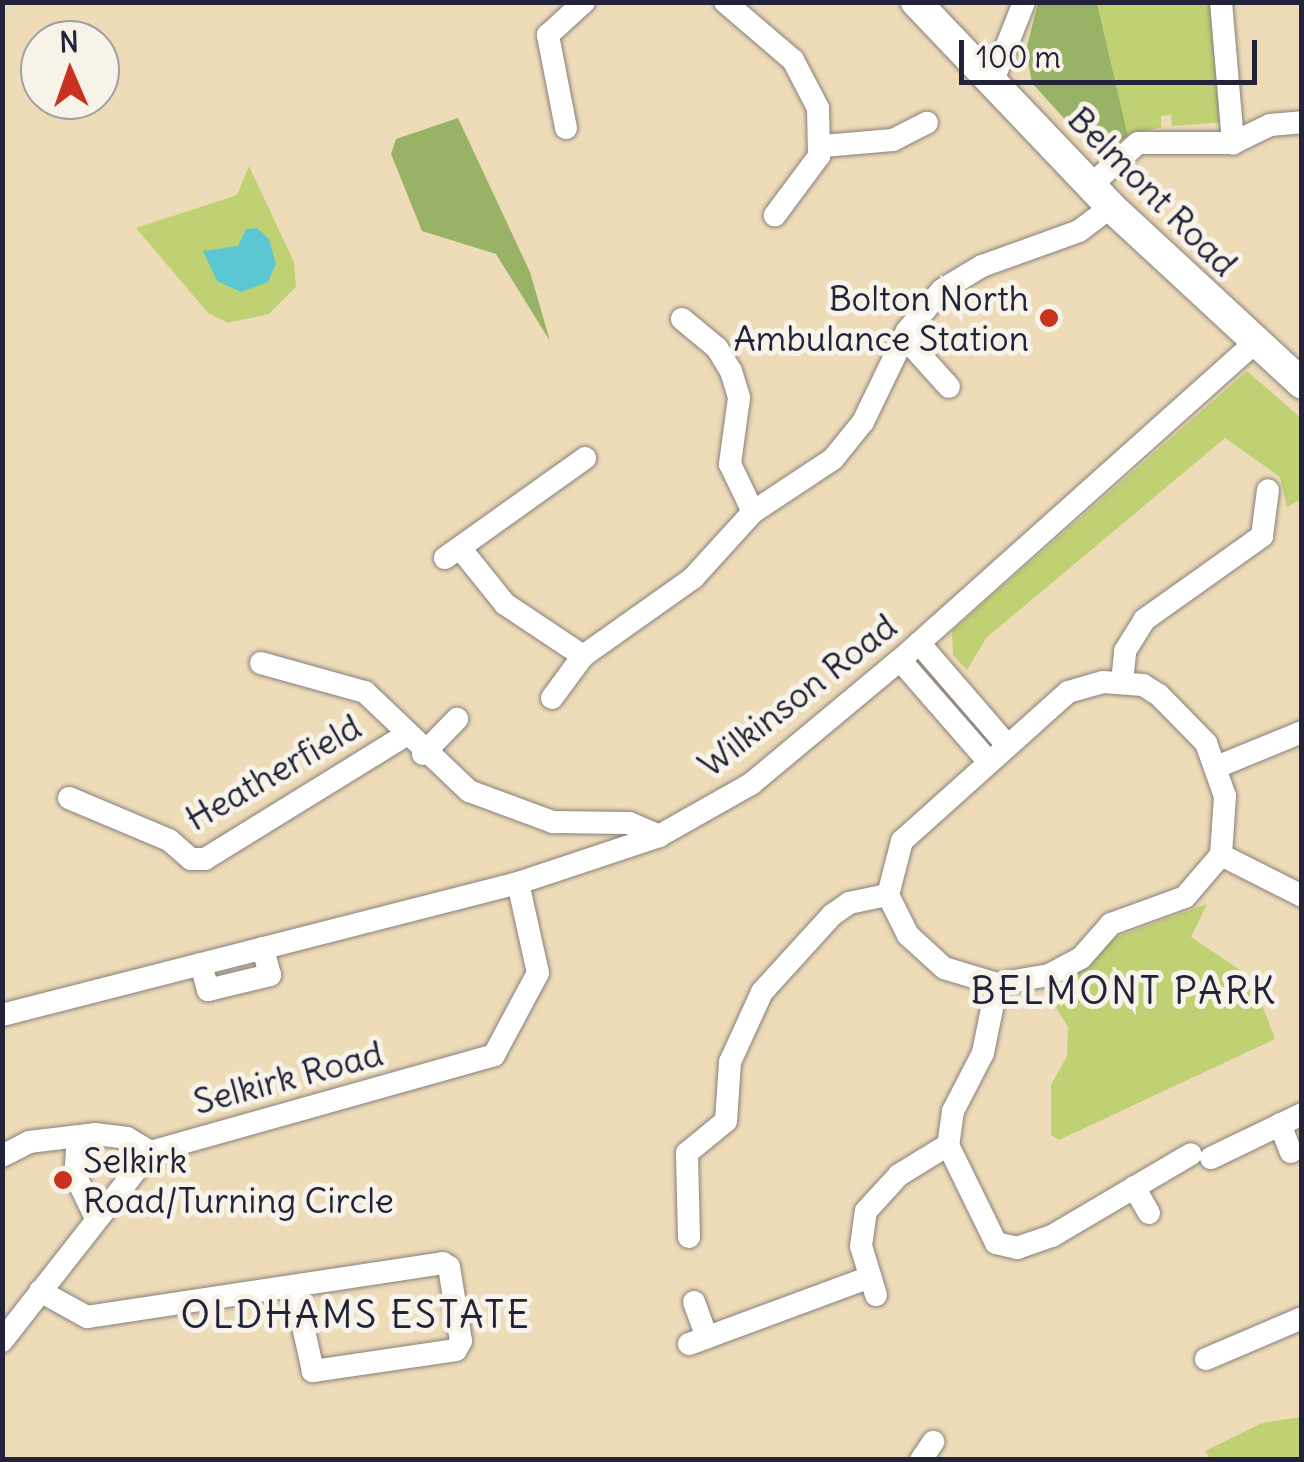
<!DOCTYPE html>
<html>
<head>
<meta charset="utf-8">
<style>
	body { margin:0 }
	#map { position:relative; width:1304px; height:1462px; overflow:hidden; background:#eedcb9; font-family:Delius,sans-serif }
	div>[style] { position:absolute }
	[style*='--x'] { left:calc(var(--x)*1px); top:calc(var(--y)*1px); width:calc(var(--w)*1px); rotate:calc(var(--a)*1deg) }
	.green>* { inset:0; background:#c0d174 }
	.forest>* { inset:0; background:#98b366 }
	.water>* { inset:0; background:#5bc7d3 }
	.roads { filter:drop-shadow(0 0 2px #887f7a) drop-shadow(0 0 2px #887f7a) }
	.minor>* { height:22px; margin:-11px; padding:0 11px; transform-origin:11px; border-radius:11px; background:#fff }
	.major>* { height:30px; margin:-15px; padding:0 15px; transform-origin:15px; border-radius:15px; background:#fff }
	.dots>* { width:28px; height:28px; translate:-50% -50%; box-sizing:border-box; border:5px solid #f7f3e8; border-radius:50% }
	span { translate:-50% -50%; white-space:nowrap; text-align:center; line-height:1.15; -webkit-text-stroke:10px #f7f3e8; paint-order:stroke }
	.street-label { font-size:35px; color:#22223b }
	.poi-label { font-size:35px; color:#22223b }
	.right { translate:-100% -50%; text-align:right }
	.left { translate:0 -50%; text-align:left }
	.neighbourhood-label { font-size:38px; color:#22223b; letter-spacing:2.5px }
	.frame { position:absolute; inset:0; border:5px solid #22223b; pointer-events:none }
	.north { position:absolute; left:20px; top:20px; width:100px; height:100px; box-sizing:border-box; background:#f7f3e8; border:2px solid #a29fa3; border-radius:50%; rotate:358deg; font-size:28px; font-weight:700; line-height:40px; text-align:center; color:#22223b }
	.north::after { content:''; display:block; margin:auto; width:35px; height:45px; background:#c8321e; clip-path:polygon(50% 0,100% 100%,50% 72%,0 100%) }
	.scale { position:absolute; left:959px; top:40px; width:298px; height:45px; box-sizing:border-box; border:5px solid #22223b; border-top:0; padding-left:12px; font-size:30px; line-height:35px; white-space:nowrap; color:#22223b; -webkit-text-stroke:8px #f7f3e8; paint-order:stroke }
</style>
</head>
<body>
<div id="map">
	<div class="green">
		<div style="clip-path:polygon(1097px 3px,1214px 3px,1225px 122px,1172px 126px,1171px 115px,1161px 116px,1161px 127px,1128px 136px)"></div>
		<div style="clip-path:polygon(249px 166px,294px 262px,296px 287px,269px 314px,228px 323px,208px 313px,136px 228px,237px 195px)"></div>
		<div style="clip-path:polygon(1247px 371px,1301px 418px,1301px 499px,1287px 507px,1280px 477px,1225px 438px,986px 638px,967px 670px,953px 655px,952px 631px)"></div>
		<div style="clip-path:polygon(1207px 904px,1191px 937px,1252px 978px,1275px 1039px,1059px 1140px,1051px 1135px,1051px 1085px,1067px 1056px,1068px 1027px,1057px 1009px,1040px 1000px,1056px 993px,1116px 937px)"></div>
		<div style="clip-path:polygon(1301px 1417px,1301px 1459px,1210px 1459px,1205px 1451px,1262px 1423px)"></div>
	</div>
	<div class="forest">
		<div style="clip-path:polygon(1038px 3px,1097px 3px,1128px 136px,1111px 148px,1095px 147px,1080px 136px,1032px 83px,1026px 50px)"></div>
		<div style="clip-path:polygon(458px 118px,530px 272px,550px 341px,496px 254px,422px 231px,391px 154px,396px 139px)"></div>
	</div>
	<div class="water">
		<div style="clip-path:polygon(257px 228px,269px 239px,276px 264px,268px 282px,241px 292px,217px 281px,203px 251px,238px 246px,246px 229px)"></div>
	</div>
	<div class="roads">
		<div class="minor">
			<div style="--x:725;--y:2;--w:89;--a:40.5"></div>
			<div style="--x:793;--y:60;--w:54;--a:62.5"></div>
			<div style="--x:818;--y:108;--w:48;--a:88.8"></div>
			<div style="--x:819;--y:156;--w:74;--a:126.7"></div>
			<div style="--x:1221;--y:2;--w:142;--a:85.1"></div>
			<div style="--x:992;--y:83;--w:87;--a:-68.4"></div>
			<div style="--x:566;--y:128;--w:95;--a:-101"></div>
			<div style="--x:548;--y:35;--w:49;--a:-42.5"></div>
			<div style="--x:823;--y:146;--w:70;--a:-4.9"></div>
			<div style="--x:893;--y:140;--w:38;--a:-27"></div>
			<div style="--x:1090;--y:186;--w:64;--a:-41.9"></div>
			<div style="--x:1138;--y:143;--w:95;--a:0"></div>
			<div style="--x:1233;--y:143;--w:41;--a:-25.9"></div>
			<div style="--x:1270;--y:125;--w:32;--a:-5"></div>
			<div style="--x:682;--y:319;--w:45;--a:39.6"></div>
			<div style="--x:717;--y:348;--w:27;--a:59"></div>
			<div style="--x:731;--y:371;--w:28;--a:73"></div>
			<div style="--x:739;--y:398;--w:67;--a:97.8"></div>
			<div style="--x:730;--y:464;--w:53;--a:64.4"></div>
			<div style="--x:904;--y:337;--w:67;--a:48"></div>
			<div style="--x:460;--y:548;--w:72;--a:51.2"></div>
			<div style="--x:505;--y:604;--w:94;--a:33.7"></div>
			<div style="--x:445;--y:558;--w:172;--a:-35.5"></div>
			<div style="--x:919;--y:643;--w:135;--a:49.2"></div>
			<div style="--x:900;--y:660;--w:134;--a:48.9"></div>
			<div style="--x:261;--y:663;--w:108;--a:15.6"></div>
			<div style="--x:365;--y:692;--w:144;--a:43.6"></div>
			<div style="--x:469;--y:791;--w:90;--a:20.3"></div>
			<div style="--x:553;--y:822;--w:76;--a:0.8"></div>
			<div style="--x:629;--y:823;--w:33;--a:23"></div>
			<div style="--x:1103;--y:682;--w:40;--a:4.3"></div>
			<div style="--x:1143;--y:685;--w:19;--a:32"></div>
			<div style="--x:1159;--y:695;--w:67;--a:45.6"></div>
			<div style="--x:1206;--y:743;--w:56;--a:70.3"></div>
			<div style="--x:1225;--y:796;--w:59;--a:93.9"></div>
			<div style="--x:1221;--y:855;--w:55;--a:130.6"></div>
			<div style="--x:1185;--y:897;--w:79;--a:160"></div>
			<div style="--x:1111;--y:924;--w:45;--a:131.4"></div>
			<div style="--x:1081;--y:958;--w:36;--a:152"></div>
			<div style="--x:1049;--y:975;--w:53;--a:170.2"></div>
			<div style="--x:997;--y:984;--w:55;--a:-163.2"></div>
			<div style="--x:944;--y:968;--w:49;--a:-137.5"></div>
			<div style="--x:908;--y:935;--w:45;--a:-116.6"></div>
			<div style="--x:888;--y:895;--w:56;--a:-75.5"></div>
			<div style="--x:902;--y:841;--w:223;--a:-41.9"></div>
			<div style="--x:1068;--y:692;--w:36;--a:-16"></div>
			<div style="--x:1122;--y:682;--w:31;--a:-84"></div>
			<div style="--x:1125;--y:651;--w:36;--a:-58"></div>
			<div style="--x:1144;--y:620;--w:145;--a:-35.4"></div>
			<div style="--x:1262;--y:536;--w:46;--a:-82.6"></div>
			<div style="--x:552;--y:698;--w:52;--a:-53.6"></div>
			<div style="--x:583;--y:656;--w:135;--a:-35.3"></div>
			<div style="--x:693;--y:578;--w:89;--a:-47.7"></div>
			<div style="--x:753;--y:512;--w:96;--a:-33.5"></div>
			<div style="--x:833;--y:459;--w:48;--a:-51"></div>
			<div style="--x:863;--y:422;--w:101;--a:-64.2"></div>
			<div style="--x:907;--y:331;--w:54;--a:-49.5"></div>
			<div style="--x:942;--y:290;--w:47;--a:-31"></div>
			<div style="--x:982;--y:266;--w:103;--a:-19.8"></div>
			<div style="--x:1079;--y:231;--w:40;--a:-37"></div>
			<div style="--x:423;--y:754;--w:49;--a:-45.8"></div>
			<div style="--x:1219;--y:766;--w:90;--a:-22.3"></div>
			<div style="--x:69;--y:798;--w:108;--a:22.8"></div>
			<div style="--x:169;--y:840;--w:29;--a:41"></div>
			<div style="--x:191;--y:859;--w:14;--a:0"></div>
			<div style="--x:205;--y:859;--w:234;--a:-31.7"></div>
			<div style="--x:1221;--y:855;--w:91;--a:26.8"></div>
			<div style="--x:201;--y:964;--w:27;--a:75"></div>
			<div style="--x:208;--y:990;--w:64;--a:-13.6"></div>
			<div style="--x:270;--y:975;--w:28;--a:-105"></div>
			<div style="--x:997;--y:984;--w:70;--a:101.5"></div>
			<div style="--x:983;--y:1053;--w:65;--a:117.3"></div>
			<div style="--x:953;--y:1111;--w:34;--a:98"></div>
			<div style="--x:948;--y:1145;--w:109;--a:63.9"></div>
			<div style="--x:996;--y:1243;--w:22;--a:13"></div>
			<div style="--x:1017;--y:1248;--w:37;--a:-19"></div>
			<div style="--x:1052;--y:1236;--w:161;--a:-30.5"></div>
			<div style="--x:2;--y:1015;--w:533;--a:-14.35"></div>
			<div style="--x:518;--y:883;--w:149;--a:-18.4"></div>
			<div style="--x:659;--y:836;--w:106;--a:-29.5"></div>
			<div style="--x:751;--y:784;--w:194;--a:-39.8"></div>
			<div style="--x:900;--y:660;--w:476;--a:-41.8"></div>
			<div style="--x:1280;--y:1124;--w:30;--a:69"></div>
			<div style="--x:78;--y:1136;--w:39;--a:94"></div>
			<div style="--x:75;--y:1175;--w:48;--a:64"></div>
			<div style="--x:2;--y:1156;--w:30;--a:-27"></div>
			<div style="--x:29;--y:1142;--w:66;--a:-6.9"></div>
			<div style="--x:95;--y:1134;--w:32;--a:7"></div>
			<div style="--x:127;--y:1138;--w:27;--a:31"></div>
			<div style="--x:1211;--y:1158;--w:101;--a:-25.8"></div>
			<div style="--x:1134;--y:1187;--w:30;--a:60"></div>
			<div style="--x:689;--y:1237;--w:84;--a:-91.4"></div>
			<div style="--x:687;--y:1153;--w:50;--a:-39.4"></div>
			<div style="--x:726;--y:1121;--w:59;--a:-86.1"></div>
			<div style="--x:730;--y:1062;--w:77;--a:-65.4"></div>
			<div style="--x:762;--y:992;--w:104;--a:-47.7"></div>
			<div style="--x:832;--y:915;--w:21;--a:-35"></div>
			<div style="--x:849;--y:903;--w:40;--a:-12"></div>
			<div style="--x:40;--y:1291;--w:54;--a:29"></div>
			<div style="--x:87;--y:1317;--w:360;--a:-8.6"></div>
			<div style="--x:443;--y:1263;--w:7;--a:34"></div>
			<div style="--x:449;--y:1267;--w:75;--a:80.8"></div>
			<div style="--x:461;--y:1341;--w:10;--a:119"></div>
			<div style="--x:456;--y:1350;--w:145;--a:171.6"></div>
			<div style="--x:313;--y:1371;--w:87;--a:-102.6"></div>
			<div style="--x:876;--y:1295;--w:51;--a:-107"></div>
			<div style="--x:861;--y:1246;--w:35;--a:-82"></div>
			<div style="--x:866;--y:1211;--w:49;--a:-47.5"></div>
			<div style="--x:899;--y:1175;--w:57;--a:-31.5"></div>
			<div style="--x:694;--y:1302;--w:37;--a:70"></div>
			<div style="--x:2;--y:1341;--w:240;--a:-51.9"></div>
			<div style="--x:150;--y:1152;--w:357;--a:-15.7"></div>
			<div style="--x:494;--y:1055;--w:93;--a:-61.8"></div>
			<div style="--x:538;--y:973;--w:92;--a:-102.5"></div>
			<div style="--x:689;--y:1344;--w:193;--a:-20.3"></div>
			<div style="--x:1206;--y:1359;--w:104;--a:-23.1"></div>
			<div style="--x:921;--y:1460;--w:22;--a:-56"></div>
		</div>
		<div class="major">
			<div style="--x:916;--y:2;--w:283;--a:46.4"></div>
			<div style="--x:1111;--y:207;--w:260;--a:42.8"></div>
		</div>
	</div>
	<div class="dots">
		<div style="left:1049px;top:318px;background:#c8321e"></div>
		<div style="left:63px;top:1180px;background:#c8321e"></div>
	</div>
	<div class="street-label">
		<span style="left:1153px;top:191px;rotate:45deg">Belmont Road</span>
		<span style="left:797px;top:695px;rotate:-38deg">Wilkinson Road</span>
		<span style="left:273px;top:772px;rotate:-30deg">Heatherfield</span>
		<span style="left:288px;top:1077px;rotate:-15deg">Selkirk Road</span>
	</div>
	<div class="poi-label">
		<span class="right" style="left:1029px;top:318px">Bolton North<br>Ambulance Station</span>
		<span class="left" style="left:83px;top:1180px">Selkirk<br>Road/Turning Circle</span>
	</div>
	<div class="neighbourhood-label">
		<span style="left:1124px;top:991px">BELMONT PARK</span>
		<span style="left:356px;top:1315px">OLDHAMS ESTATE</span>
	</div>
	<div class="frame"></div>
	<div class="north">N</div>
	<div class="scale">100 m</div>
</div>
</body>
</html>
